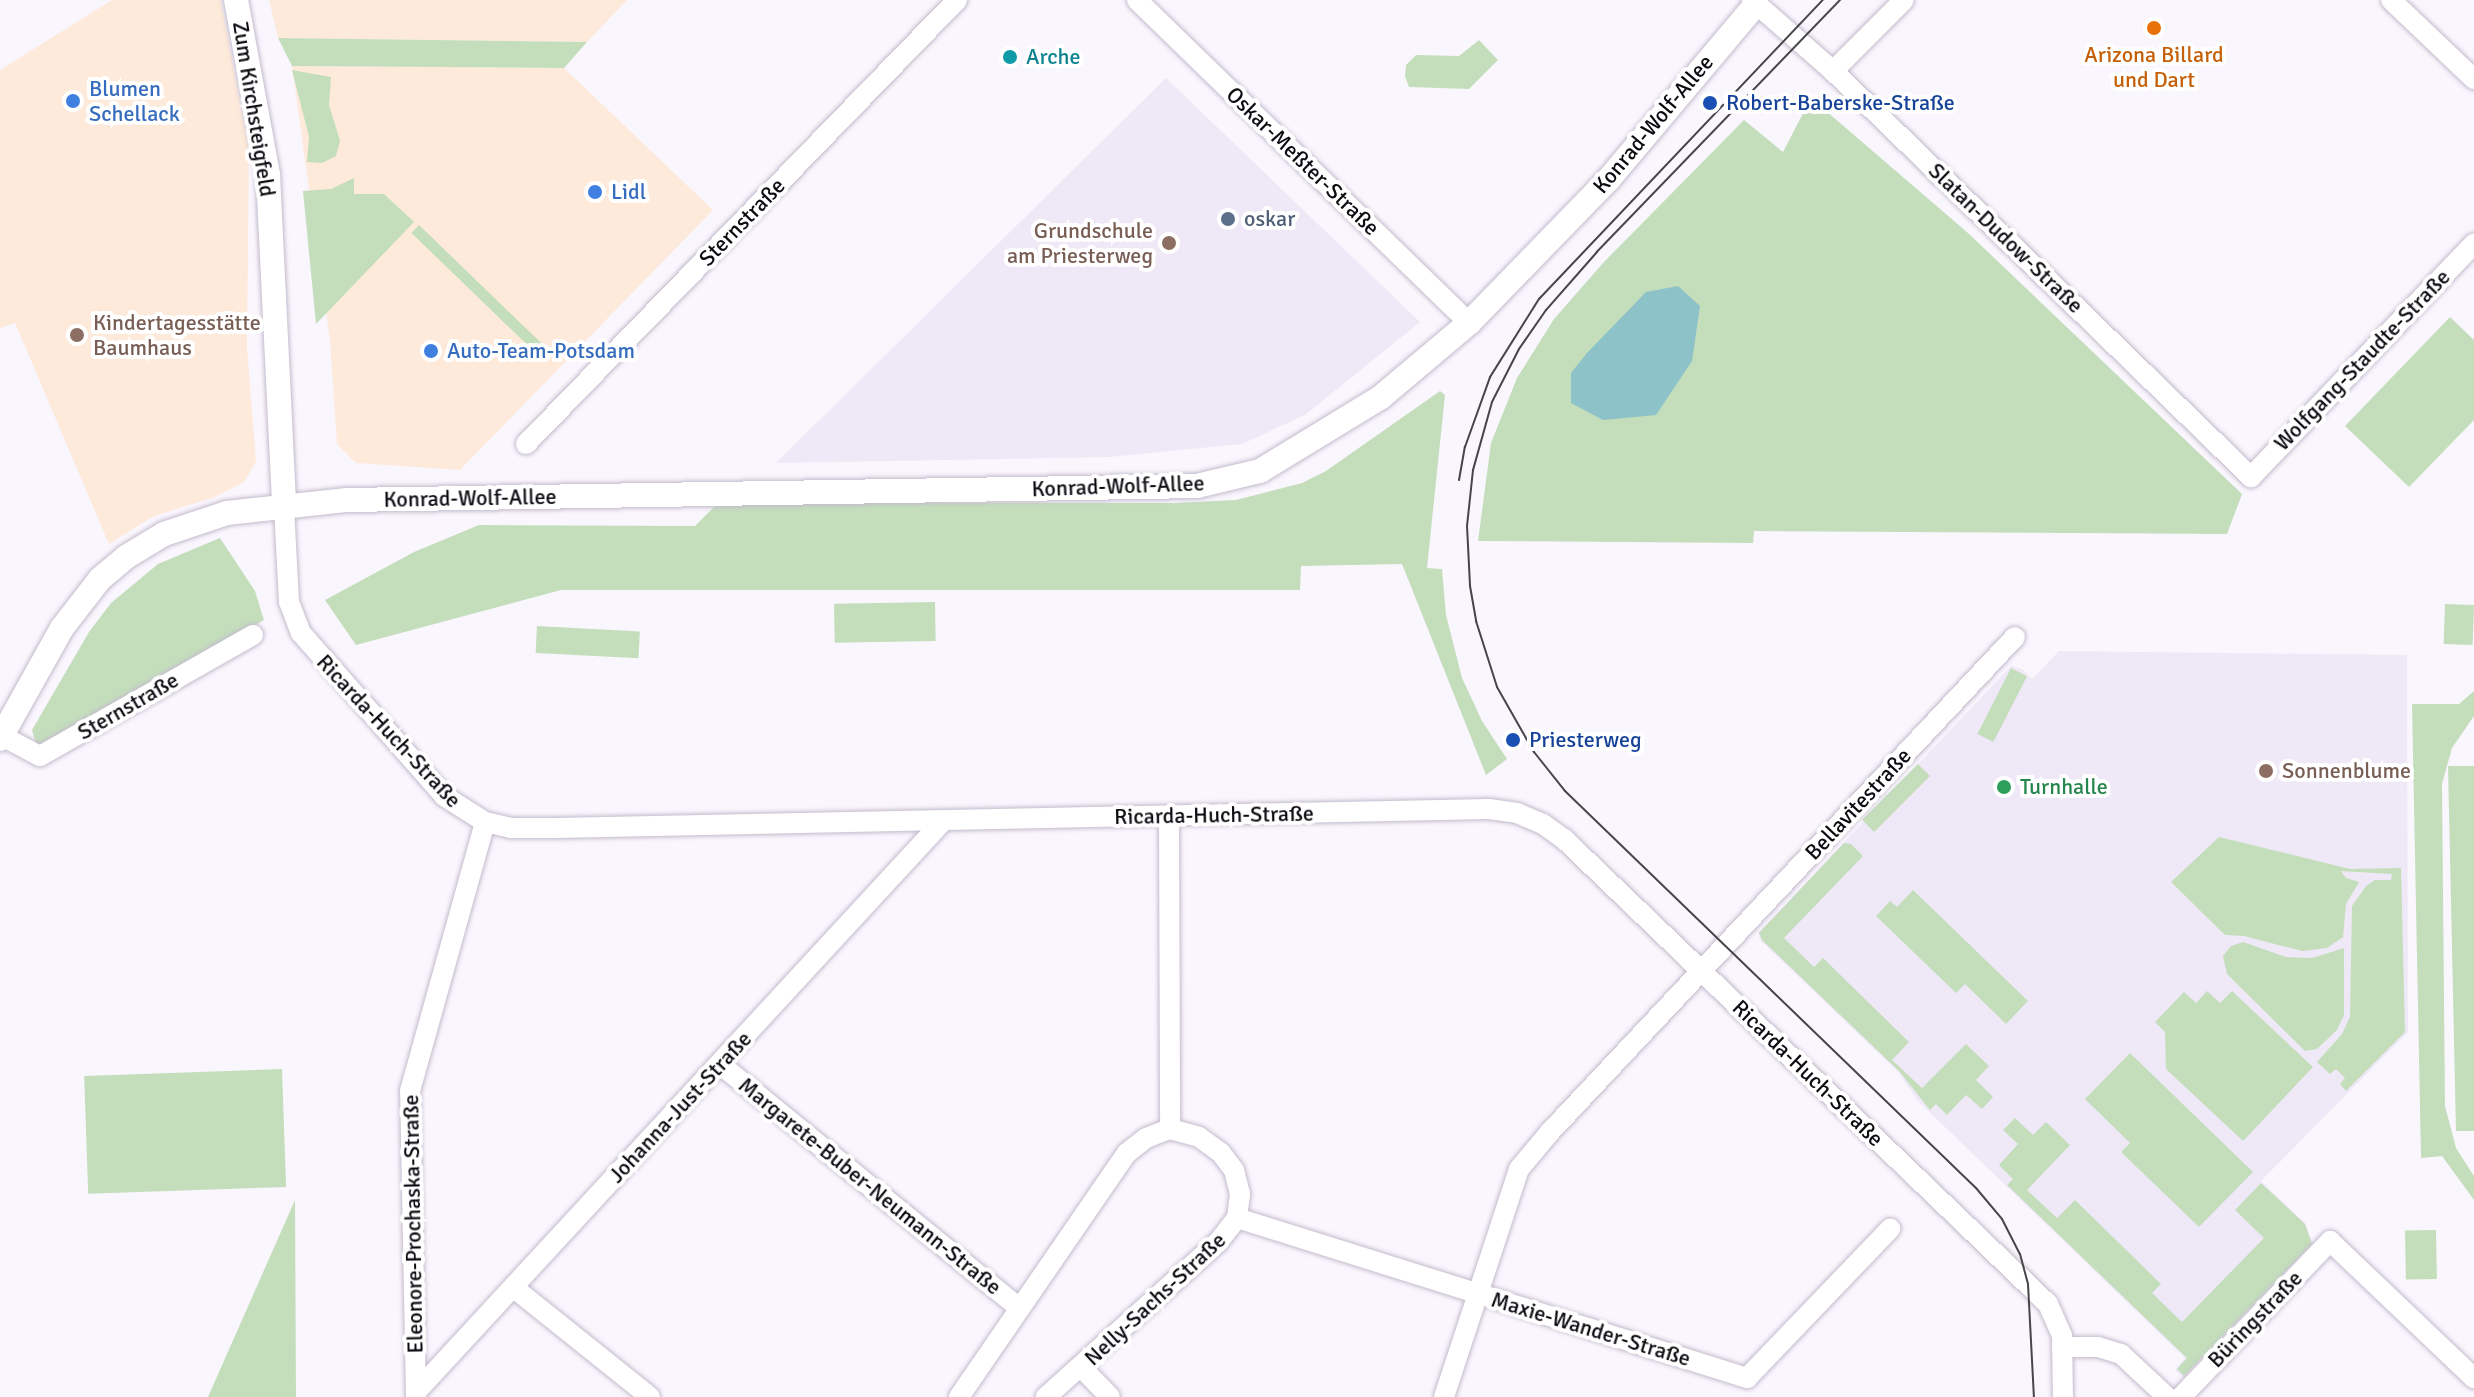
<!DOCTYPE html>
<html>
<head>
<meta charset="utf-8">
<style>
	body { margin:0 }
	#map { position:relative; width:2474px; height:1397px; overflow:hidden; background:#faf6fe; font-family:Signika,sans-serif }
	div>[style] { position:absolute }
	[style*='--x'] { left:calc(var(--x)*1px); top:calc(var(--y)*1px); width:calc(var(--w)*1px); rotate:calc(var(--a)*1deg) }
	.commercial>* { inset:0; background:#fdeada }
	.built>* { inset:0; background:#efe8f7 }
	.green>* { inset:0; background:#c4debc; transform-origin:0 0 }
	.water>* { inset:0; background:#8cc2c8 }
	.roads { filter:drop-shadow(0 0 2px #c3bbcc) drop-shadow(0 0 2px #c3bbcc) }
	.minor>* { height:20px; margin:-10px; padding:0 10px; transform-origin:10px; border-radius:10px; background:#fff }
	.tertiary>* { height:24px; margin:-12px; padding:0 12px; transform-origin:12px; border-radius:12px; background:#fff }
	.tram>* { height:2px; margin:-1px; padding:0 1px; transform-origin:1px; border-radius:1px; background:#47444a }
	.dots>* { width:22px; height:22px; translate:-50% -50%; box-sizing:border-box; border:4px solid #fff; border-radius:50% }
	span { translate:-50% -50%; white-space:nowrap; text-align:center; line-height:1.15; -webkit-text-stroke:8px #fff; paint-order:stroke }
	.food-label { font-size:22px; color:#c56008 }
	.culture-label { font-size:22px; color:#0d838f }
	.left { translate:0 -50%; text-align:left }
	.shop-label { font-size:22px; color:#366cbe }
	.transit-label { font-size:22px; color:#164399 }
	.street-label { font-size:22px; color:#0d0a10 }
	.service-label { font-size:22px; color:#4e5e75 }
	.education-label { font-size:22px; color:#785e54 }
	.right { translate:-100% -50%; text-align:right }
	.leisure-label { font-size:22px; color:#27864d }
</style>
</head>
<body>
<div id="map">
	<div class="commercial">
		<div style="clip-path:polygon(112px 0,221px 0,249px 149px,247px 347px,256px 462px,244px 482px,215px 497px,154px 516px,109px 544px,15px 323px,0 328px,0 70px)"></div>
		<div style="clip-path:polygon(269px 0,627px 0,587px 42px,278px 38px)"></div>
		<div style="clip-path:polygon(292px 66px,564px 68px,713px 210px,460px 470px,356px 463px,337px 444px,330px 341px)"></div>
	</div>
	<div class="built">
		<div style="clip-path:polygon(1166px 78px,1420px 322px,1305px 415px,1242px 444px,1109px 457px,776px 463px)"></div>
		<div style="clip-path:polygon(2059px 651px,2407px 655px,2408px 1032px,2261px 1181px,2305px 1223px,2313px 1244px,2184px 1378px,2175px 1370px,2185px 1358px,1918px 1101px,1898px 1072px,1761px 941px,1758px 933px,2011px 666px,2022px 669px,2032px 679px)"></div>
	</div>
	<div class="green">
		<div style="clip-path:polygon(278px 38px,587px 42px,564px 68px,292px 66px)"></div>
		<div style="clip-path:polygon(1479px 40px,1498px 60px,1469px 89px,1409px 87px,1405px 76px,1406px 65px,1416px 55px,1459px 56px)"></div>
		<div style="clip-path:polygon(292px 70px,331px 77px,329px 105px,340px 141px,336px 156px,322px 163px,307px 162px,309px 137px)"></div>
		<div style="clip-path:polygon(1811px 98px,1968px 233px,2242px 494px,2227px 534px,1754px 531px,1753px 543px,1478px 541px,1491px 443px,1517px 378px,1554px 319px,1603px 263px,1744px 120px,1783px 152px)"></div>
		<div style="clip-path:polygon(354px 178px,354px 194px,384px 194px,414px 222px,316px 324px,303px 191px,331px 189px)"></div>
		<div style="left:419px;top:225px;width:183px;height:11px;rotate:44deg"></div>
		<div style="clip-path:polygon(2450px 317px,2474px 340px,2474px 420px,2409px 487px,2345px 426px)"></div>
		<div style="clip-path:polygon(1440px 391px,1445px 395px,1427px 568px,1442px 569px,1446px 615px,1462px 678px,1482px 721px,1507px 759px,1486px 775px,1402px 564px,1301px 566px,1300px 590px,561px 590px,356px 645px,325px 600px,414px 552px,479px 525px,695px 526px,719px 502px,1175px 503px,1236px 500px,1302px 483px,1326px 471px)"></div>
		<div style="clip-path:polygon(220px 538px,255px 591px,264px 620px,41px 748px,36px 744px,32px 730px,89px 632px,111px 603px,158px 564px)"></div>
		<div style="left:935px;top:602px;width:39px;height:101px;rotate:89deg"></div>
		<div style="left:2445px;top:604px;width:29px;height:40px;rotate:2deg"></div>
		<div style="left:537px;top:626px;width:103px;height:27px;rotate:3deg"></div>
		<div style="left:2011px;top:668px;width:18px;height:74px;rotate:27deg"></div>
		<div style="clip-path:polygon(2474px 691px,2474px 716px,2452px 748px,2442px 784px,2445px 1106px,2456px 1148px,2474px 1176px,2474px 1200px,2442px 1156px,2421px 1158px,2412px 704px,2459px 704px)"></div>
		<div style="left:1918px;top:764px;width:17px;height:79px;rotate:45deg"></div>
		<div style="clip-path:polygon(2448px 766px,2474px 766px,2474px 1131px,2456px 1131px)"></div>
		<div style="clip-path:polygon(2219px 837px,2350px 869px,2401px 868px,2405px 1032px,2346px 1091px,2340px 1084px,2345px 1078px,2336px 1069px,2330px 1074px,2317px 1062px,2342px 1034px,2350px 1017px,2352px 906px,2366px 886px,2375px 880px,2391px 880px,2392px 874px,2341px 871px,2346px 878px,2359px 882px,2346px 904px,2343px 937px,2327px 948px,2302px 951px,2244px 936px,2225px 935px,2171px 882px)"></div>
		<div style="clip-path:polygon(1844px 843px,1851px 844px,1863px 856px,1784px 938px,1814px 967px,1823px 958px,1909px 1042px,1892px 1060px,1922px 1088px,1966px 1044px,1989px 1066px,1976px 1080px,1993px 1097px,1982px 1109px,1966px 1095px,1947px 1115px,1936px 1104px,1930px 1110px,1899px 1071px,1762px 940px,1759px 933px)"></div>
		<div style="clip-path:polygon(1913px 890px,2028px 1001px,2006px 1024px,1965px 984px,1956px 993px,1876px 916px,1890px 901px,1897px 907px)"></div>
		<div style="clip-path:polygon(2243px 942px,2286px 957px,2312px 958px,2344px 948px,2344px 1015px,2337px 1030px,2317px 1049px,2305px 1051px,2227px 974px,2223px 956px,2231px 946px)"></div>
		<div style="clip-path:polygon(2207px 991px,2220px 1003px,2232px 991px,2313px 1067px,2243px 1141px,2166px 1069px,2165px 1032px,2155px 1022px,2184px 992px,2196px 1003px)"></div>
		<div style="clip-path:polygon(2130px 1053px,2253px 1172px,2199px 1227px,2121px 1152px,2130px 1143px,2085px 1099px)"></div>
		<div style="left:282px;top:1069px;width:118px;height:198px;rotate:88deg"></div>
		<div style="clip-path:polygon(2015px 1118px,2033px 1135px,2046px 1122px,2070px 1145px,2027px 1190px,2057px 1218px,2075px 1200px,2161px 1284px,2152px 1293px,2182px 1322px,2264px 1238px,2235px 1210px,2261px 1183px,2305px 1224px,2312px 1244px,2184px 1376px,2177px 1369px,2187px 1358px,2007px 1185px,2013px 1179px,1999px 1165px,2018px 1144px,2003px 1130px)"></div>
		<div style="clip-path:polygon(295px 1200px,296px 1397px,208px 1397px)"></div>
		<div style="left:2436px;top:1230px;width:49px;height:31px;rotate:89deg"></div>
	</div>
	<div class="water">
		<div style="clip-path:polygon(1678px 286px,1700px 306px,1692px 361px,1656px 415px,1603px 420px,1571px 403px,1571px 373px,1587px 353px,1646px 292px)"></div>
	</div>
	<div class="roads">
		<div class="minor">
			<div style="--x:1137;--y:0;--w:463;--a:44.2"></div>
			<div style="--x:1752;--y:0;--w:108;--a:41.2"></div>
			<div style="--x:1833;--y:71;--w:583;--a:44.17"></div>
			<div style="--x:2251;--y:477;--w:323;--a:-46.3"></div>
			<div style="--x:2391;--y:0;--w:115;--a:43.6"></div>
			<div style="--x:1833;--y:71;--w:100;--a:-45"></div>
			<div style="--x:526;--y:444;--w:619;--a:-45.85"></div>
			<div style="--x:284;--y:507;--w:95;--a:87"></div>
			<div style="--x:289;--y:602;--w:33;--a:69"></div>
			<div style="--x:301;--y:633;--w:217;--a:48.7"></div>
			<div style="--x:444;--y:796;--w:49;--a:32.4"></div>
			<div style="--x:485;--y:822;--w:26;--a:13"></div>
			<div style="--x:510;--y:828;--w:46;--a:0"></div>
			<div style="--x:556;--y:828;--w:933;--a:-1.17"></div>
			<div style="--x:1489;--y:809;--w:28;--a:8"></div>
			<div style="--x:1517;--y:813;--w:28;--a:23"></div>
			<div style="--x:1543;--y:824;--w:26;--a:36"></div>
			<div style="--x:1564;--y:839;--w:671;--a:43.85"></div>
			<div style="--x:2048;--y:1304;--w:35;--a:66"></div>
			<div style="--x:2062;--y:1336;--w:61;--a:89.1"></div>
			<div style="--x:2;--y:736;--w:43;--a:27.8"></div>
			<div style="--x:40;--y:756;--w:245;--a:-29.6"></div>
			<div style="--x:1169;--y:816;--w:313;--a:89.8"></div>
			<div style="--x:720;--y:1064;--w:386;--a:39.2"></div>
			<div style="--x:1237;--y:1218;--w:535;--a:17.42"></div>
			<div style="--x:1747;--y:1378;--w:207;--a:-46.2"></div>
			<div style="--x:514;--y:1288;--w:174;--a:38.7"></div>
			<div style="--x:2062;--y:1347;--w:36;--a:0"></div>
			<div style="--x:2098;--y:1347;--w:24;--a:17"></div>
			<div style="--x:2121;--y:1354;--w:63;--a:43.1"></div>
			<div style="--x:1082;--y:1368;--w:40;--a:46"></div>
			<div style="--x:416;--y:1392;--w:777;--a:-47.29"></div>
			<div style="--x:416;--y:1397;--w:306;--a:-91.1"></div>
			<div style="--x:410;--y:1091;--w:279;--a:-74.4"></div>
			<div style="--x:959;--y:1397;--w:296;--a:-55.5"></div>
			<div style="--x:1127;--y:1153;--w:24;--a:-38"></div>
			<div style="--x:1146;--y:1138;--w:26;--a:-21"></div>
			<div style="--x:1170;--y:1129;--w:30;--a:15"></div>
			<div style="--x:1199;--y:1137;--w:27;--a:36"></div>
			<div style="--x:1221;--y:1153;--w:21;--a:53"></div>
			<div style="--x:1234;--y:1170;--w:25;--a:76"></div>
			<div style="--x:1240;--y:1194;--w:24;--a:97"></div>
			<div style="--x:1237;--y:1218;--w:31;--a:128"></div>
			<div style="--x:1218;--y:1242;--w:232;--a:138"></div>
			<div style="--x:1444;--y:1397;--w:240;--a:-71.8"></div>
			<div style="--x:1519;--y:1169;--w:48;--a:-50"></div>
			<div style="--x:1550;--y:1132;--w:679;--a:-46.79"></div>
			<div style="--x:2181;--y:1397;--w:216;--a:-46.3"></div>
			<div style="--x:2330;--y:1241;--w:199;--a:43.6"></div>
		</div>
		<div class="tertiary">
			<div style="--x:236;--y:0;--w:178;--a:79.6"></div>
			<div style="--x:268;--y:175;--w:332;--a:87.2"></div>
			<div style="--x:0;--y:739;--w:127;--a:-60.8"></div>
			<div style="--x:62;--y:628;--w:62;--a:-52.2"></div>
			<div style="--x:100;--y:579;--w:34;--a:-40"></div>
			<div style="--x:126;--y:557;--w:44;--a:-31.2"></div>
			<div style="--x:164;--y:534;--w:66;--a:-18.4"></div>
			<div style="--x:227;--y:513;--w:121;--a:-6.2"></div>
			<div style="--x:347;--y:500;--w:850;--a:-0.94"></div>
			<div style="--x:1197;--y:486;--w:65;--a:-13.4"></div>
			<div style="--x:1260;--y:471;--w:142;--a:-31.4"></div>
			<div style="--x:1381;--y:397;--w:115;--a:-40.1"></div>
			<div style="--x:1469;--y:323;--w:199;--a:-45.8"></div>
			<div style="--x:1608;--y:180;--w:230;--a:-49.9"></div>
		</div>
	</div>
	<div class="tram">
		<div style="--x:1840;--y:0;--w:350;--a:134"></div>
		<div style="--x:1597;--y:252;--w:77;--a:131.3"></div>
		<div style="--x:1546;--y:310;--w:47;--a:124.7"></div>
		<div style="--x:1519;--y:349;--w:59;--a:117"></div>
		<div style="--x:1492;--y:402;--w:71;--a:105.6"></div>
		<div style="--x:1473;--y:470;--w:56;--a:96.1"></div>
		<div style="--x:1467;--y:526;--w:60;--a:87.1"></div>
		<div style="--x:1470;--y:586;--w:36;--a:80"></div>
		<div style="--x:1476;--y:621;--w:69;--a:72.3"></div>
		<div style="--x:1497;--y:687;--w:75;--a:60.4"></div>
		<div style="--x:1534;--y:752;--w:50;--a:51.5"></div>
		<div style="--x:1565;--y:791;--w:571;--a:44.01"></div>
		<div style="--x:1976;--y:1188;--w:40;--a:50"></div>
		<div style="--x:2002;--y:1219;--w:39;--a:63"></div>
		<div style="--x:2020;--y:1254;--w:31;--a:75"></div>
		<div style="--x:2028;--y:1284;--w:113;--a:87"></div>
		<div style="--x:1459;--y:480;--w:34;--a:-80"></div>
		<div style="--x:1465;--y:447;--w:74;--a:-70.3"></div>
		<div style="--x:1490;--y:377;--w:92;--a:-57.9"></div>
		<div style="--x:1539;--y:299;--w:412;--a:-46.5"></div>
	</div>
	<div class="dots">
		<div style="left:2154px;top:28px;background:#e8710a"></div>
		<div style="left:1010px;top:57px;background:#0f9aa8"></div>
		<div style="left:73px;top:101px;background:#3f7fe0"></div>
		<div style="left:1710px;top:103px;background:#1a4fb4"></div>
		<div style="left:595px;top:192px;background:#3f7fe0"></div>
		<div style="left:1228px;top:219px;background:#5c6f8a"></div>
		<div style="left:1169px;top:243px;background:#8d6e63"></div>
		<div style="left:77px;top:335px;background:#8d6e63"></div>
		<div style="left:431px;top:351px;background:#3f7fe0"></div>
		<div style="left:1513px;top:740px;background:#1a4fb4"></div>
		<div style="left:2266px;top:771px;background:#8d6e63"></div>
		<div style="left:2004px;top:787px;background:#2e9e5b"></div>
	</div>
	<div class="food-label">
		<span style="left:2154px;top:67px">Arizona Billard<br>und Dart</span>
	</div>
	<div class="culture-label">
		<span class="left" style="left:1026px;top:57px">Arche</span>
	</div>
	<div class="shop-label">
		<span class="left" style="left:89px;top:101px">Blumen<br>Schellack</span>
		<span class="left" style="left:611px;top:192px">Lidl</span>
		<span class="left" style="left:447px;top:351px">Auto-Team-Potsdam</span>
	</div>
	<div class="transit-label">
		<span class="left" style="left:1726px;top:103px">Robert-Baberske-Straße</span>
		<span class="left" style="left:1529px;top:740px">Priesterweg</span>
	</div>
	<div class="street-label">
		<span style="left:254px;top:109px;rotate:81deg">Zum Kirchsteigfeld</span>
		<span style="left:1653px;top:124px;rotate:-50deg">Konrad-Wolf-Allee</span>
		<span style="left:1303px;top:161px;rotate:44deg">Oskar-Meßter-Straße</span>
		<span style="left:742px;top:222px;rotate:-46deg">Sternstraße</span>
		<span style="left:2006px;top:238px;rotate:44deg">Slatan-Dudow-Straße</span>
		<span style="left:2362px;top:360px;rotate:-46deg">Wolfgang-Staudte-Straße</span>
		<span style="left:1118px;top:486px;rotate:-2deg">Konrad-Wolf-Allee</span>
		<span style="left:470px;top:498px;rotate:-1deg">Konrad-Wolf-Allee</span>
		<span style="left:128px;top:706px;rotate:-30deg">Sternstraße</span>
		<span style="left:389px;top:731px;rotate:47deg">Ricarda-Huch-Straße</span>
		<span style="left:1858px;top:804px;rotate:-47deg">Bellavitestraße</span>
		<span style="left:1214px;top:815px;rotate:-1deg">Ricarda-Huch-Straße</span>
		<span style="left:1808px;top:1073px;rotate:44deg">Ricarda-Huch-Straße</span>
		<span style="left:680px;top:1107px;rotate:-47deg">Johanna-Just-Straße</span>
		<span style="left:870px;top:1186px;rotate:39deg">Margarete-Buber-Neumann-Straße</span>
		<span style="left:413px;top:1224px;rotate:-91deg">Eleonore-Prochaska-Straße</span>
		<span style="left:1155px;top:1299px;rotate:-43deg">Nelly-Sachs-Straße</span>
		<span style="left:2255px;top:1319px;rotate:-46deg">Büringstraße</span>
		<span style="left:1591px;top:1329px;rotate:17deg">Maxie-Wander-Straße</span>
	</div>
	<div class="service-label">
		<span class="left" style="left:1244px;top:219px">oskar</span>
	</div>
	<div class="education-label">
		<span class="right" style="left:1153px;top:243px">Grundschule<br>am Priesterweg</span>
		<span class="left" style="left:93px;top:335px">Kindertagesstätte<br>Baumhaus</span>
		<span class="left" style="left:2282px;top:771px">Sonnenblume</span>
	</div>
	<div class="leisure-label">
		<span class="left" style="left:2020px;top:787px">Turnhalle</span>
	</div>
</div>
</body>
</html>
